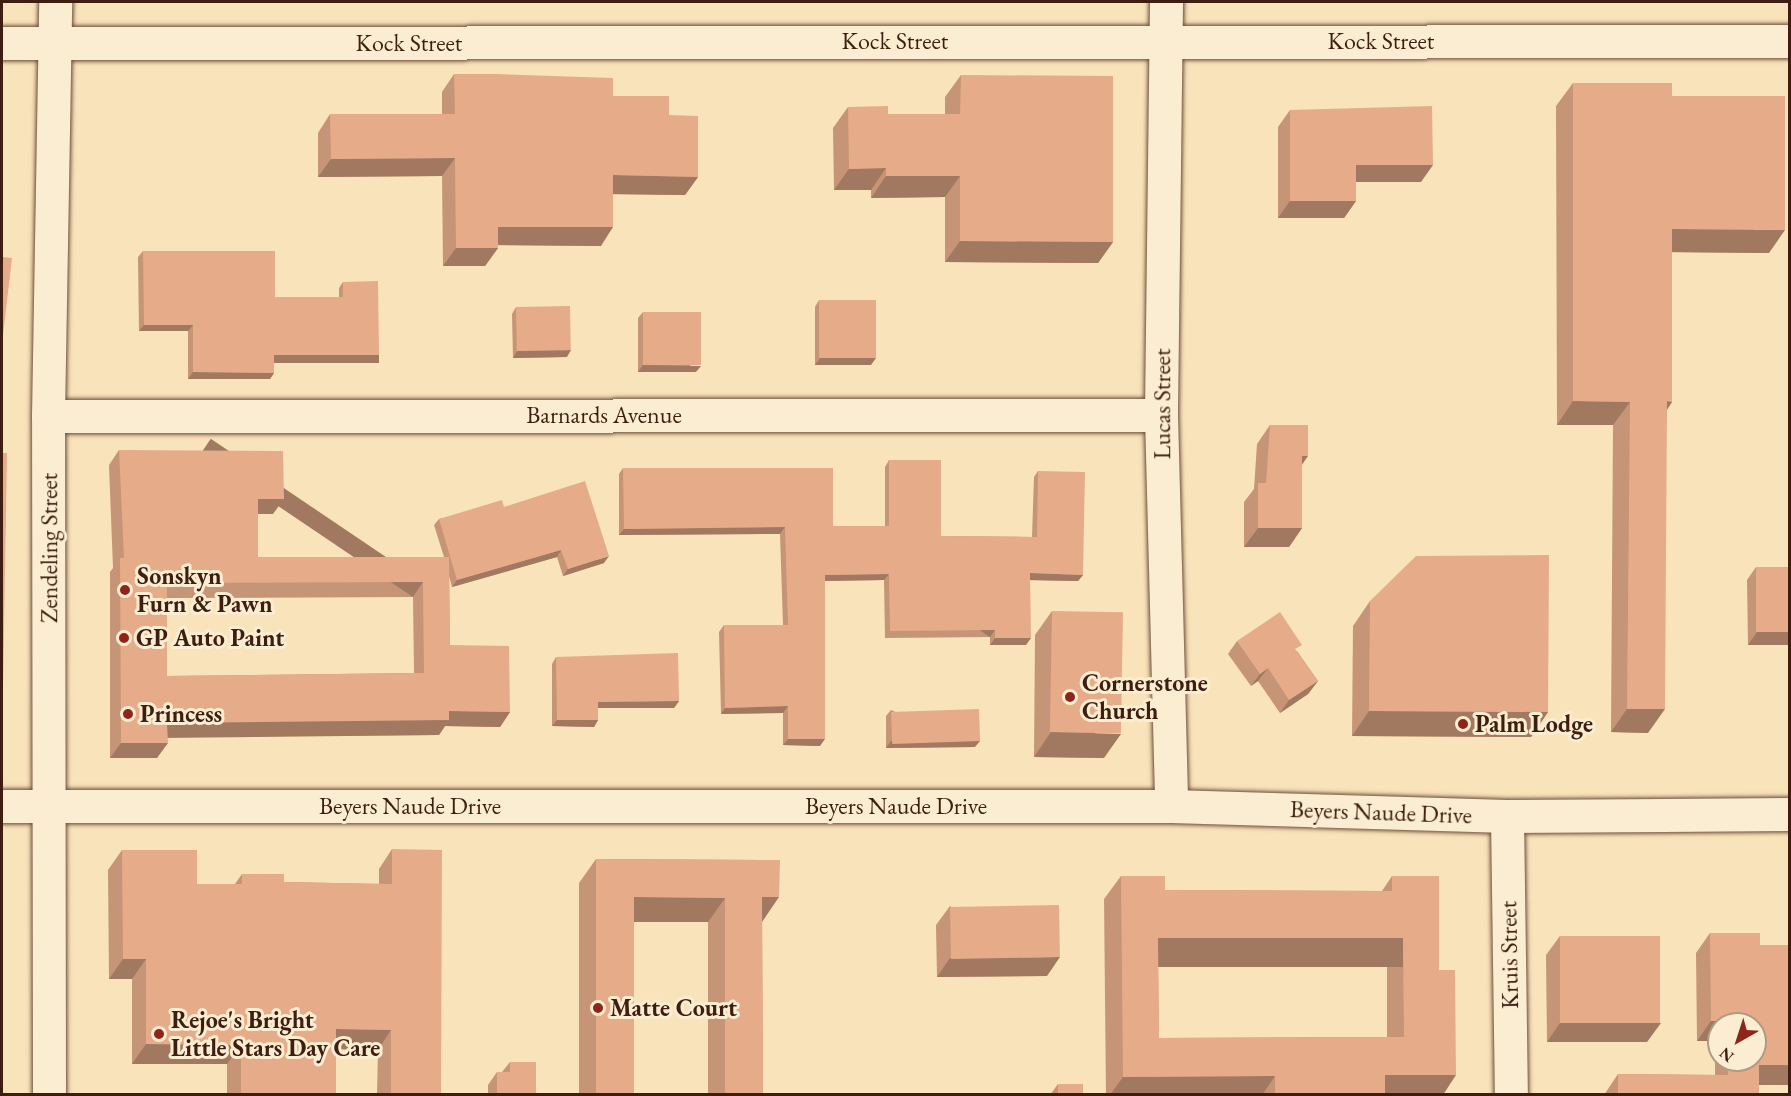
<!DOCTYPE html>
<html>
<head>
<meta charset="utf-8">
<style>
	body { margin:0 }
	#map { position:relative; width:1791px; height:1096px; overflow:hidden; background:#f9e3ba; font-family:"EB Garamond",serif }
	div>[style] { position:absolute }
	[style*='--x'] { left:calc(var(--x)*1px); top:calc(var(--y)*1px); width:calc(var(--w)*1px); rotate:calc(var(--a)*1deg) }
	.roads { filter:drop-shadow(0 0 2px #6d4f3a) drop-shadow(0 0 2px #6d4f3a) }
	.street>* { height:33px; margin:-16.5px; padding:0 16.5px; transform-origin:16.5px; border-radius:16.5px; background:#fbedd2 }
	.wall>* { inset:0; background:#c69476 }
	.shaded-wall>* { inset:0; background:#a17860; transform-origin:0 0 }
	.building>* { inset:0; background:#e6ac89; transform-origin:0 0 }
	.dots>* { width:16px; height:16px; translate:-50% -50%; box-sizing:border-box; border:3px solid #fbedd2; border-radius:50% }
	span { translate:-50% -50%; white-space:nowrap; text-align:center; line-height:1.15; -webkit-text-stroke:6px #fbedd2; paint-order:stroke }
	.street-label { font-size:24px; color:#3e1e10 }
	.poi-label { font-size:24px; color:#3e1e10; font-weight:700 }
	.left { translate:0 -50%; text-align:left }
	.frame { position:absolute; inset:0; border:3px solid #3e1e10; pointer-events:none }
	.north { position:absolute; left:1707px; top:1012px; width:60px; height:60px; box-sizing:border-box; background:#fbedd2; border:2px solid #af9a84; border-radius:50%; rotate:219deg; font-size:16px; font-weight:700; line-height:24px; text-align:center; color:#3e1e10 }
	.north::after { content:''; display:block; margin:auto; width:21px; height:27px; background:#8f2418; clip-path:polygon(50% 0,100% 100%,50% 72%,0 100%) }
</style>
</head>
<body>
<div id="map">
	<div class="roads">
		<div class="street">
			<div style="--x:1166;--y:2;--w:413;--a:90.7"></div>
			<div style="--x:1161;--y:415;--w:391;--a:88.5"></div>
			<div style="--x:2;--y:43;--w:1788;--a:-0.06"></div>
			<div style="--x:48;--y:416;--w:1113;--a:-0.05"></div>
			<div style="--x:2;--y:806;--w:1169;--a:0"></div>
			<div style="--x:1171;--y:806;--w:336;--a:1.7"></div>
			<div style="--x:1507;--y:816;--w:283;--a:-0.4"></div>
			<div style="--x:1507;--y:816;--w:278;--a:89.2"></div>
			<div style="--x:49;--y:1094;--w:678;--a:-90.08"></div>
			<div style="--x:48;--y:416;--w:414;--a:-89"></div>
		</div>
	</div>
	<div class="wall">
		<div style="clip-path:polygon(454px 74px,613px 96px,669px 115px,698px 177px,685px 195px,613px 194px,601px 246px,498px 245px,498px 248px,485px 266px,443px 266px,442px 176px,318px 177px,318px 133px,330px 114px,442px 114px,442px 92px)"></div>
		<div style="clip-path:polygon(961px 75px,1113px 242px,1098px 263px,945px 262px,945px 197px,871px 198px,871px 190px,834px 190px,833px 128px,848px 107px,888px 114px,945px 114px,945px 97px)"></div>
		<div style="clip-path:polygon(1573px 83px,1672px 96px,1769px 253px,1672px 252px,1672px 402px,1667px 410px,1648px 733px,1611px 732px,1613px 425px,1557px 425px,1556px 106px)"></div>
		<div style="clip-path:polygon(1290px 110px,1421px 182px,1356px 182px,1356px 201px,1344px 218px,1278px 218px,1278px 127px)"></div>
		<div style="clip-path:polygon(143px 251px,275px 297px,339px 297px,339px 288px,343px 282px,374px 362px,274px 362px,274px 373px,270px 379px,188px 379px,188px 331px,139px 331px,138px 257px)"></div>
		<div style="clip-path:polygon(819px 300px,871px 365px,815px 365px,815px 307px)"></div>
		<div style="clip-path:polygon(516px 307px,567px 357px,513px 358px,512px 314px)"></div>
		<div style="clip-path:polygon(643px 312px,696px 372px,638px 372px,638px 318px)"></div>
		<div style="clip-path:polygon(1270px 425px,1302px 465px,1302px 528px,1289px 547px,1244px 547px,1244px 502px,1254px 489px,1257px 444px)"></div>
		<div style="clip-path:polygon(evenodd,119px 450px,273px 514px,258px 514px,258px 557px,444px 557px,434px 525px,439px 519px,504px 507px,604px 563px,563px 576px,557px 557px,452px 587px,449px 576px,450px 645px,510px 712px,500px 727px,445px 726px,439px 735px,168px 737px,157px 758px,110px 758px,110px 572px,113px 568px,109px 465px,119px 450px,413px 597px,414px 673px,167px 676px,167px 598px,413px 597px)"></div>
		<div style="clip-path:polygon(889px 460px,941px 536px,1032px 537px,1034px 477px,1038px 471px,1083px 575px,1078px 581px,1030px 580px,1026px 645px,990px 645px,990px 637px,885px 638px,884px 580px,825px 581px,820px 746px,783px 745px,783px 713px,721px 714px,719px 632px,724px 625px,783px 625px,780px 534px,619px 535px,619px 474px,623px 468px,833px 526px,885px 526px,885px 467px)"></div>
		<div style="clip-path:polygon(1756px 567px,1790px 645px,1748px 645px,1747px 580px)"></div>
		<div style="clip-path:polygon(1370px 601px,1548px 712px,1531px 737px,1352px 736px,1353px 626px)"></div>
		<div style="clip-path:polygon(1052px 611px,1104px 758px,1034px 757px,1035px 635px)"></div>
		<div style="clip-path:polygon(1237px 641px,1297px 651px,1318px 681px,1308px 694px,1280px 713px,1258px 681px,1251px 686px,1228px 654px)"></div>
		<div style="clip-path:polygon(556px 657px,679px 701px,674px 708px,598px 708px,598px 720px,594px 727px,552px 726px,552px 664px)"></div>
		<div style="clip-path:polygon(891px 710px,975px 747px,886px 748px,886px 716px)"></div>
		<div style="clip-path:polygon(392px 849px,441px 1095px,377px 1095px,378px 1050px,336px 1049px,336px 1095px,227px 1095px,227px 1064px,132px 1064px,132px 979px,109px 979px,108px 870px,122px 850px,197px 884px,235px 884px,242px 874px,284px 882px,379px 884px,379px 869px)"></div>
		<div style="clip-path:polygon(596px 859px,780px 860px,762px 921px,763px 1095px,708px 1095px,708px 922px,634px 922px,634px 1095px,579px 1095px,579px 883px)"></div>
		<div style="clip-path:polygon(evenodd,1121px 876px,1165px 890px,1382px 891px,1392px 876px,1439px 970px,1443px 1095px,1106px 1095px,1104px 899px,1121px 876px,1158px 962px,1387px 962px,1387px 1037px,1159px 1038px,1158px 962px)"></div>
		<div style="clip-path:polygon(950px 906px,1047px 976px,937px 977px,936px 925px)"></div>
		<div style="clip-path:polygon(evenodd,1710px 933px,1760px 945px,1790px 945px,1790px 1085px,1759px 1085px,1759px 1095px,1604px 1095px,1618px 1074px,1715px 1075px,1715px 1041px,1697px 1041px,1696px 953px,1710px 933px,1719px 1024px,1755px 1024px,1755px 1060px,1719px 1060px,1719px 1024px)"></div>
		<div style="clip-path:polygon(1560px 936px,1647px 1042px,1547px 1042px,1546px 955px)"></div>
		<div style="clip-path:polygon(510px 1062px,536px 1095px,488px 1095px,488px 1085px,497px 1072px,502px 1072px)"></div>
		<div style="clip-path:polygon(1058px 1084px,1083px 1095px,1050px 1095px)"></div>
	</div>
	<div class="shaded-wall">
		<div style="clip-path:polygon(455px 158px,442px 176px,318px 177px,331px 159px)"></div>
		<div style="clip-path:polygon(1356px 165px,1433px 165px,1421px 182px,1344px 182px)"></div>
		<div style="clip-path:polygon(886px 168px,871px 190px,834px 190px,849px 169px)"></div>
		<div style="clip-path:polygon(613px 175px,698px 177px,685px 195px,600px 194px)"></div>
		<div style="clip-path:polygon(886px 176px,960px 176px,945px 197px,871px 198px)"></div>
		<div style="clip-path:polygon(1290px 201px,1356px 201px,1344px 218px,1278px 218px)"></div>
		<div style="clip-path:polygon(498px 227px,613px 227px,601px 246px,485px 245px)"></div>
		<div style="clip-path:polygon(1672px 229px,1785px 230px,1769px 253px,1656px 252px)"></div>
		<div style="clip-path:polygon(960px 241px,1113px 242px,1098px 263px,945px 262px)"></div>
		<div style="clip-path:polygon(456px 248px,498px 248px,485px 266px,443px 266px)"></div>
		<div style="clip-path:polygon(144px 325px,193px 325px,188px 331px,139px 331px)"></div>
		<div style="clip-path:polygon(571px 350px,567px 357px,513px 358px,517px 351px)"></div>
		<div style="left:274px;top:355px;width:105px;height:8px"></div>
		<div style="clip-path:polygon(820px 358px,876px 358px,871px 365px,815px 365px)"></div>
		<div style="clip-path:polygon(643px 365px,701px 366px,696px 372px,638px 372px)"></div>
		<div style="clip-path:polygon(193px 372px,274px 373px,270px 379px,188px 379px)"></div>
		<div style="clip-path:polygon(1573px 401px,1630px 402px,1613px 425px,1557px 425px)"></div>
		<div style="clip-path:polygon(1667px 401px,1672px 402px,1656px 425px)"></div>
		<div style="clip-path:polygon(1302px 456px,1308px 456px,1295px 475px)"></div>
		<div style="clip-path:polygon(258px 499px,284px 499px,273px 514px,248px 514px)"></div>
		<div style="clip-path:polygon(785px 527px,780px 534px,619px 535px,624px 529px)"></div>
		<div style="clip-path:polygon(1258px 528px,1302px 528px,1289px 547px,1244px 547px)"></div>
		<div style="clip-path:polygon(561px 550px,557px 557px,452px 587px,457px 580px)"></div>
		<div style="clip-path:polygon(609px 556px,604px 563px,563px 576px,568px 569px)"></div>
		<div style="clip-path:polygon(1030px 573px,1083px 575px,1078px 581px,1025px 580px)"></div>
		<div style="clip-path:polygon(889px 574px,884px 580px,820px 581px,825px 575px)"></div>
		<div style="left:423px;top:582px;width:18px;height:256px;rotate:124deg"></div>
		<div style="left:995px;top:630px;width:9px;height:105px;rotate:126deg"></div>
		<div style="clip-path:polygon(1757px 632px,1790px 632px,1790px 645px,1748px 645px)"></div>
		<div style="clip-path:polygon(995px 638px,1031px 638px,1026px 645px,990px 645px)"></div>
		<div style="clip-path:polygon(1268px 668px,1258px 681px,1251px 686px,1260px 674px)"></div>
		<div style="clip-path:polygon(1318px 681px,1308px 694px,1280px 713px,1289px 700px)"></div>
		<div style="clip-path:polygon(679px 701px,674px 708px,594px 708px,598px 702px)"></div>
		<div style="clip-path:polygon(788px 706px,783px 713px,721px 714px,725px 708px)"></div>
		<div style="clip-path:polygon(1627px 709px,1665px 709px,1648px 733px,1611px 732px)"></div>
		<div style="clip-path:polygon(449px 711px,510px 712px,500px 727px,445px 726px,439px 735px,157px 738px,167px 723px)"></div>
		<div style="clip-path:polygon(1369px 711px,1548px 712px,1531px 737px,1352px 736px)"></div>
		<div style="clip-path:polygon(557px 720px,598px 720px,594px 727px,552px 726px)"></div>
		<div style="clip-path:polygon(1051px 732px,1121px 734px,1104px 758px,1034px 757px)"></div>
		<div style="clip-path:polygon(788px 739px,825px 739px,820px 746px,783px 745px)"></div>
		<div style="clip-path:polygon(891px 741px,980px 741px,975px 747px,886px 748px)"></div>
		<div style="clip-path:polygon(121px 743px,168px 743px,157px 758px,110px 758px)"></div>
		<div style="clip-path:polygon(634px 897px,725px 898px,708px 922px,617px 922px)"></div>
		<div style="clip-path:polygon(762px 897px,779px 897px,762px 922px)"></div>
		<div style="left:1158px;top:938px;width:245px;height:29px"></div>
		<div style="clip-path:polygon(1060px 957px,1047px 976px,937px 977px,950px 958px)"></div>
		<div style="clip-path:polygon(123px 959px,146px 959px,132px 979px,109px 979px)"></div>
		<div style="clip-path:polygon(1711px 1021px,1729px 1021px,1726px 1024px,1719px 1024px,1719px 1035px,1715px 1041px,1697px 1041px)"></div>
		<div style="clip-path:polygon(1560px 1023px,1661px 1023px,1647px 1042px,1547px 1042px)"></div>
		<div style="clip-path:polygon(336px 1029px,391px 1030px,378px 1050px,322px 1049px)"></div>
		<div style="clip-path:polygon(146px 1044px,241px 1045px,227px 1064px,132px 1064px)"></div>
		<div style="clip-path:polygon(1759px 1065px,1790px 1065px,1790px 1085px,1745px 1085px)"></div>
		<div style="clip-path:polygon(1385px 1075px,1456px 1075px,1443px 1095px,1372px 1095px)"></div>
		<div style="clip-path:polygon(1275px 1076px,1262px 1095px,1110px 1095px,1123px 1077px)"></div>
	</div>
	<div class="building">
		<div style="clip-path:polygon(454px 74px,497px 74px,613px 78px,613px 96px,669px 96px,669px 115px,698px 116px,698px 177px,613px 175px,613px 227px,498px 227px,498px 248px,456px 248px,455px 158px,331px 159px,330px 114px,455px 114px)"></div>
		<div style="clip-path:polygon(961px 75px,1113px 76px,1113px 242px,960px 241px,960px 176px,886px 176px,886px 168px,849px 169px,848px 107px,888px 106px,888px 114px,960px 114px)"></div>
		<div style="clip-path:polygon(1573px 83px,1672px 83px,1672px 96px,1785px 96px,1785px 230px,1672px 229px,1672px 402px,1667px 401px,1665px 709px,1627px 709px,1630px 402px,1573px 401px)"></div>
		<div style="clip-path:polygon(1432px 106px,1433px 165px,1356px 165px,1356px 201px,1290px 201px,1290px 110px)"></div>
		<div style="clip-path:polygon(143px 251px,275px 251px,275px 297px,343px 297px,343px 282px,378px 281px,379px 355px,274px 355px,274px 373px,193px 372px,193px 325px,144px 325px)"></div>
		<div style="clip-path:polygon(2px 257px,12px 258px,2px 344px)"></div>
		<div style="left:819px;top:300px;width:57px;height:58px"></div>
		<div style="left:570px;top:306px;width:44px;height:54px;rotate:89deg"></div>
		<div style="left:643px;top:312px;width:58px;height:53px"></div>
		<div style="clip-path:polygon(1270px 425px,1308px 425px,1308px 456px,1302px 456px,1302px 528px,1258px 528px,1258px 483px,1266px 483px)"></div>
		<div style="clip-path:polygon(evenodd,119px 450px,283px 451px,284px 499px,258px 499px,258px 557px,449px 557px,450px 645px,509px 646px,510px 712px,449px 711px,449px 720px,167px 723px,168px 743px,121px 743px,120px 558px,124px 558px,119px 450px,423px 582px,424px 673px,167px 676px,167px 583px,423px 582px)"></div>
		<div style="clip-path:polygon(2px 453px,7px 453px,2px 747px)"></div>
		<div style="clip-path:polygon(889px 460px,941px 460px,941px 536px,1037px 537px,1038px 471px,1085px 472px,1083px 575px,1030px 573px,1031px 638px,995px 638px,995px 630px,890px 631px,889px 574px,825px 575px,825px 739px,788px 739px,788px 706px,725px 708px,724px 625px,788px 625px,785px 527px,624px 529px,623px 468px,833px 468px,833px 526px,889px 526px)"></div>
		<div style="clip-path:polygon(585px 481px,609px 556px,568px 569px,561px 550px,457px 580px,439px 519px,502px 500px,504px 507px)"></div>
		<div style="clip-path:polygon(1549px 555px,1548px 712px,1369px 711px,1370px 601px,1416px 556px)"></div>
		<div style="left:1756px;top:567px;width:34px;height:65px"></div>
		<div style="left:1052px;top:611px;width:71px;height:121px;rotate:1deg"></div>
		<div style="clip-path:polygon(1280px 612px,1302px 645px,1295px 649px,1318px 681px,1289px 700px,1268px 668px,1260px 674px,1237px 641px)"></div>
		<div style="clip-path:polygon(678px 653px,679px 701px,598px 702px,598px 720px,557px 720px,556px 657px)"></div>
		<div style="left:979px;top:709px;width:32px;height:88px;rotate:88deg"></div>
		<div style="clip-path:polygon(392px 849px,442px 850px,441px 1095px,391px 1095px,391px 1030px,336px 1029px,336px 1095px,241px 1095px,241px 1045px,146px 1044px,146px 959px,123px 959px,122px 850px,197px 850px,197px 884px,242px 884px,242px 874px,284px 874px,284px 882px,392px 884px)"></div>
		<div style="clip-path:polygon(596px 859px,780px 860px,779px 897px,762px 897px,763px 1095px,725px 1095px,725px 898px,634px 897px,634px 1095px,596px 1095px)"></div>
		<div style="clip-path:polygon(evenodd,1121px 876px,1165px 876px,1165px 890px,1392px 891px,1392px 876px,1439px 876px,1439px 970px,1455px 970px,1456px 1075px,1385px 1075px,1385px 1095px,1275px 1095px,1275px 1076px,1123px 1077px,1121px 876px,1158px 938px,1403px 938px,1404px 1037px,1159px 1038px,1158px 938px)"></div>
		<div style="left:1059px;top:905px;width:52px;height:109px;rotate:89deg"></div>
		<div style="clip-path:polygon(1710px 933px,1760px 933px,1760px 945px,1790px 945px,1790px 1065px,1759px 1065px,1759px 1095px,1618px 1095px,1618px 1074px,1728px 1075px,1728px 1060px,1755px 1060px,1755px 1024px,1729px 1024px,1729px 1021px,1711px 1021px)"></div>
		<div style="left:1560px;top:936px;width:100px;height:87px"></div>
		<div style="clip-path:polygon(510px 1062px,536px 1062px,536px 1095px,497px 1095px,497px 1072px,510px 1072px)"></div>
		<div style="left:1058px;top:1084px;width:25px;height:11px"></div>
	</div>
	<div class="dots">
		<div style="left:125px;top:590px;background:#8f2418"></div>
		<div style="left:124px;top:638px;background:#8f2418"></div>
		<div style="left:1070px;top:697px;background:#8f2418"></div>
		<div style="left:128px;top:714px;background:#8f2418"></div>
		<div style="left:1463px;top:724px;background:#8f2418"></div>
		<div style="left:598px;top:1008px;background:#8f2418"></div>
		<div style="left:159px;top:1034px;background:#8f2418"></div>
	</div>
	<div class="street-label">
		<span style="left:895px;top:41px">Kock Street</span>
		<span style="left:1381px;top:41px">Kock Street</span>
		<span style="left:409px;top:43px">Kock Street</span>
		<span style="left:1162px;top:404px;rotate:-90deg">Lucas Street</span>
		<span style="left:604px;top:415px">Barnards Avenue</span>
		<span style="left:49px;top:548px;rotate:-90deg">Zendeling Street</span>
		<span style="left:410px;top:806px">Beyers Naude Drive</span>
		<span style="left:896px;top:806px">Beyers Naude Drive</span>
		<span style="left:1381px;top:812px;rotate:2deg">Beyers Naude Drive</span>
		<span style="left:1509px;top:955px;rotate:-91deg">Kruis Street</span>
	</div>
	<div class="poi-label">
		<span class="left" style="left:137px;top:590px">Sonskyn<br>Furn &amp; Pawn</span>
		<span class="left" style="left:136px;top:638px">GP Auto Paint</span>
		<span class="left" style="left:1082px;top:697px">Cornerstone<br>Church</span>
		<span class="left" style="left:140px;top:714px">Princess</span>
		<span class="left" style="left:1475px;top:724px">Palm Lodge</span>
		<span class="left" style="left:610px;top:1008px">Matte Court</span>
		<span class="left" style="left:171px;top:1034px">Rejoe's Bright<br>Little Stars Day Care</span>
	</div>
	<div class="frame"></div>
	<div class="north">N</div>
</div>
</body>
</html>
